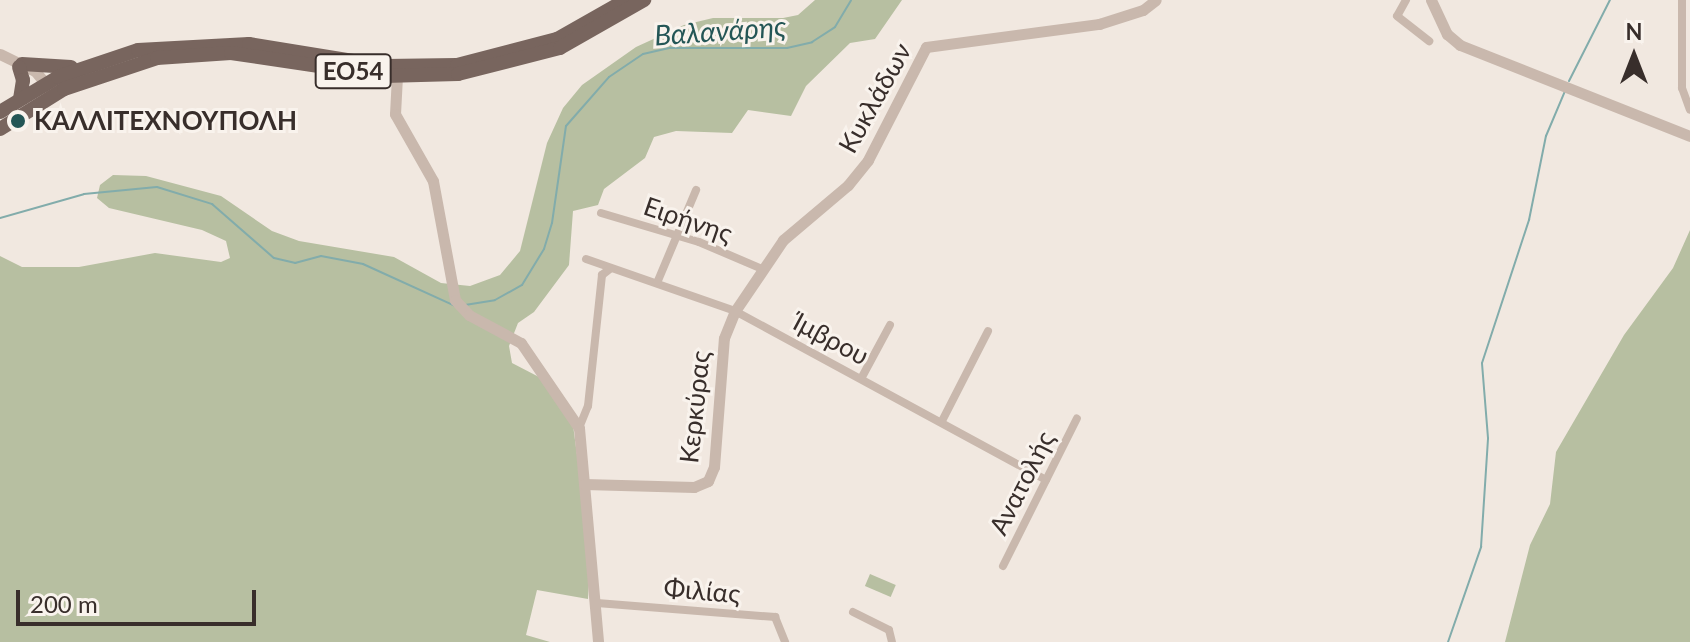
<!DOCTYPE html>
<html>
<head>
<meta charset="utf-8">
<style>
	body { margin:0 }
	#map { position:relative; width:1690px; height:642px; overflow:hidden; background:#f1e8e0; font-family:Lato,sans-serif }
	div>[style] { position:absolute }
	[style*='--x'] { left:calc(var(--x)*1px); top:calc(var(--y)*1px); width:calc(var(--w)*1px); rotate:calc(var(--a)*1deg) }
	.green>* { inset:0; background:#b7bfa1; transform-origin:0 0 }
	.stream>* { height:2px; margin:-1px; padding:0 1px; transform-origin:1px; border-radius:1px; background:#82acab }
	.minor>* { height:8px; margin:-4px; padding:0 4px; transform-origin:4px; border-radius:4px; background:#c9b8ad }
	.tertiary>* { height:11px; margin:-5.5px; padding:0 5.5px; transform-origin:5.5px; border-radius:5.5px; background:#c9b8ad }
	.primary>* { height:14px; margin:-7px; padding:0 7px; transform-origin:7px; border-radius:7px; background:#78655e }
	.dots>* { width:22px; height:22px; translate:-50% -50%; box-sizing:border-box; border:4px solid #f9f3ed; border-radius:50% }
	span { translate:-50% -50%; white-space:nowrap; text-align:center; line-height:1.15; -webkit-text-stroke:6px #f9f3ed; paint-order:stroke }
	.shield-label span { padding:2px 6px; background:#f9f3ed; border:2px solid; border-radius:6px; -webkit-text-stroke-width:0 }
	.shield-label { font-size:24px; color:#382e2b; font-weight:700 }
	.street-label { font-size:26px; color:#382e2b }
	.poi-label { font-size:26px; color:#382e2b; font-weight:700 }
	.left { translate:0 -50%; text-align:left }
	.water-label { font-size:28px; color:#245656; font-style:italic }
	.north { position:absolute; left:1594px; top:16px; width:80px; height:80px; -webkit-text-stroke:6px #f9f3ed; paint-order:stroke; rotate:0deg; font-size:22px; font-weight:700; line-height:32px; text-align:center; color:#382e2b }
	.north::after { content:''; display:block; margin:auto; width:28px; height:36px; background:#382e2b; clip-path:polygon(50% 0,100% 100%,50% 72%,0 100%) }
	.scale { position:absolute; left:16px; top:590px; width:240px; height:36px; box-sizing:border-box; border:4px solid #382e2b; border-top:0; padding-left:10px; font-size:24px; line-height:28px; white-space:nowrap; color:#382e2b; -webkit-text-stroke:6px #f9f3ed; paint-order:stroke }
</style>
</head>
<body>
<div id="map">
	<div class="green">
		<div style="clip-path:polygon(815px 0,902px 0,875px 39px,850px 43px,806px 86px,791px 116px,748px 110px,732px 133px,676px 131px,654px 137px,645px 158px,604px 189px,598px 205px,573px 211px,569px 265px,534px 312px,518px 323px,509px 346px,512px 363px,539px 377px,573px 425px,590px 552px,588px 599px,537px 590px,526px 635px,550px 642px,0 642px,0 256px,22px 267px,79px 267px,155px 253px,221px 262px,230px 258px,226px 241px,202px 230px,109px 208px,97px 198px,100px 185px,113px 175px,146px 176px,221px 196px,272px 231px,299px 241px,394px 257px,441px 283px,470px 286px,500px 275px,520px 251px,547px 143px,563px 108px,582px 85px,636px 47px,684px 25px,713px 18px,783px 18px,798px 15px)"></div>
		<div style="clip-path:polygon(1690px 230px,1690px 642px,1505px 642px,1530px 545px,1550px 504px,1556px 452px,1624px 335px,1673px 268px)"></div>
		<div style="left:870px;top:574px;width:28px;height:13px;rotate:23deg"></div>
	</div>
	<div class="stream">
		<div style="--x:1569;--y:81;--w:91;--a:-63.2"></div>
		<div style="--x:0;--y:218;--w:87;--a:-15.9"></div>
		<div style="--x:84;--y:194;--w:73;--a:-5.5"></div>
		<div style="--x:157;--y:187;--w:58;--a:17.2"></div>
		<div style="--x:212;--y:204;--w:82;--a:41.1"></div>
		<div style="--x:274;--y:258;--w:22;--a:13"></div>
		<div style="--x:295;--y:263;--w:27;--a:-15"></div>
		<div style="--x:321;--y:256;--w:43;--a:10.8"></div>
		<div style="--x:363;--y:264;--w:101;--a:24.5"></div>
		<div style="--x:465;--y:305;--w:30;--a:-9"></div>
		<div style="--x:495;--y:300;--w:31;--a:-29"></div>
		<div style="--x:522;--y:285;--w:42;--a:-58.6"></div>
		<div style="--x:544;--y:249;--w:27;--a:-73"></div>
		<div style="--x:552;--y:223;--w:98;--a:-81.8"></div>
		<div style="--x:566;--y:126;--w:65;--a:-48.7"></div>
		<div style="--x:609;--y:77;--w:41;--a:-34.1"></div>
		<div style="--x:643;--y:54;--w:28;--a:-13"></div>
		<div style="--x:670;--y:48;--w:117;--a:0"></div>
		<div style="--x:787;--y:48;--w:26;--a:-13"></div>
		<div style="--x:812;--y:42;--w:27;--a:-33"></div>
		<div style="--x:835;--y:27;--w:31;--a:-59"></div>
		<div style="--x:1448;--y:642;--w:101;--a:-70.8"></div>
		<div style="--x:1481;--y:547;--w:109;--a:-86.3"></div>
		<div style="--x:1488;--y:438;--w:75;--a:-94.6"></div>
		<div style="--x:1482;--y:363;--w:151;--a:-71.8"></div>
		<div style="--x:1529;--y:220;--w:86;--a:-78.6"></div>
		<div style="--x:1546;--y:136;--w:49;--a:-67.1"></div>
	</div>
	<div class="minor">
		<div style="--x:1406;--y:0;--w:18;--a:119"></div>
		<div style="--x:1397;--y:16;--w:41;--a:38"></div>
		<div style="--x:1682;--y:0;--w:88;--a:90"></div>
		<div style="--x:1682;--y:88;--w:23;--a:70"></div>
		<div style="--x:601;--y:213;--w:102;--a:16.5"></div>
		<div style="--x:699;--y:242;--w:69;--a:23.2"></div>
		<div style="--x:586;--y:259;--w:158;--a:19.2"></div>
		<div style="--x:735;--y:311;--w:354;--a:28.5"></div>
		<div style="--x:657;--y:283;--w:101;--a:-67.2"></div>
		<div style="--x:862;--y:377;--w:59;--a:-61.7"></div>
		<div style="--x:942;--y:421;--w:101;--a:-62.9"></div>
		<div style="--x:579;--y:428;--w:24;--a:-68"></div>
		<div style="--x:588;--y:406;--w:132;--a:-83.9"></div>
		<div style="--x:602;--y:275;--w:11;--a:-38"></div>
		<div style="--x:1003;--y:566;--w:165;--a:-63.4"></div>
		<div style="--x:597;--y:603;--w:179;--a:4.5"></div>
		<div style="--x:775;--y:617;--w:27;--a:68"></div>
		<div style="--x:853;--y:612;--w:40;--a:26.6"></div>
		<div style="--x:889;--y:630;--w:12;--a:76"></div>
	</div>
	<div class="tertiary">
		<div style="--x:1431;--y:0;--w:38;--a:65"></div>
		<div style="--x:1447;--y:34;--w:17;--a:40"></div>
		<div style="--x:1460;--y:45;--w:247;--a:21.6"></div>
		<div style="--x:0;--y:54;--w:39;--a:26"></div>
		<div style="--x:35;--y:71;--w:23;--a:50"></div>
		<div style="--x:397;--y:76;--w:38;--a:93"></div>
		<div style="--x:395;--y:114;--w:77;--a:60.4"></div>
		<div style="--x:433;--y:181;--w:121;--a:79.5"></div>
		<div style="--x:455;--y:300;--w:21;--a:47"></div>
		<div style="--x:469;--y:315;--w:59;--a:28.3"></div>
		<div style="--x:521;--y:343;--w:103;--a:55.7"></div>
		<div style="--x:579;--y:428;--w:215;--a:84.9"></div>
		<div style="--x:584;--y:484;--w:110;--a:1.6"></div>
		<div style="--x:694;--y:487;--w:15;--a:-23"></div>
		<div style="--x:708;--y:481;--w:15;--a:-67"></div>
		<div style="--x:714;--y:467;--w:129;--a:-85.6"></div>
		<div style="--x:724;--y:338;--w:29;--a:-68"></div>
		<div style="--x:735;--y:311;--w:86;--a:-55.9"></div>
		<div style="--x:783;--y:240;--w:85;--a:-40.2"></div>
		<div style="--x:848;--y:185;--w:32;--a:-51"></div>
		<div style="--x:868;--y:160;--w:127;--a:-62.8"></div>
		<div style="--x:926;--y:47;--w:175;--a:-7.6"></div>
		<div style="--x:1099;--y:24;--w:46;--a:-17.7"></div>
		<div style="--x:1143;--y:10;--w:16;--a:-38"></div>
	</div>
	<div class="primary">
		<div style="--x:22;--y:64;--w:49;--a:3.5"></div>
		<div style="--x:19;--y:67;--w:14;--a:73"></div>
		<div style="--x:23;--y:80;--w:18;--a:99"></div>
		<div style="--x:0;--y:112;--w:68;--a:-31.1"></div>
		<div style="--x:58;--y:77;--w:84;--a:-18.6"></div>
		<div style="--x:138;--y:50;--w:111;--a:-3.1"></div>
		<div style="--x:249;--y:44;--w:138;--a:9.2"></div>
		<div style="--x:385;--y:66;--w:72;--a:-0.8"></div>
		<div style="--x:457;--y:65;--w:103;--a:-14.6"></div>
		<div style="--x:557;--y:39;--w:79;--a:-29.5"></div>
		<div style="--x:0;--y:129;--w:75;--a:-32"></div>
		<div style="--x:64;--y:89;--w:98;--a:-18.4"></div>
		<div style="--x:157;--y:58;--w:74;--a:-3.9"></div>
		<div style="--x:231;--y:53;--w:155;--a:8.5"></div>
		<div style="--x:384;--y:76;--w:74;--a:-1.5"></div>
		<div style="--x:458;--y:74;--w:105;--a:-14.3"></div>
		<div style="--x:560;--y:48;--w:97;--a:-29.7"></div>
	</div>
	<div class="dots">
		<div style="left:18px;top:121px;background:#245656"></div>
	</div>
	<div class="shield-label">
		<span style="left:353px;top:71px">ΕΟ54</span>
	</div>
	<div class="street-label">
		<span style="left:875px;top:98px;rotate:-61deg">Κυκλάδων</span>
		<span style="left:688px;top:220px;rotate:19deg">Ειρήνης</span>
		<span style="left:831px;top:339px;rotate:28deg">Ίμβρου</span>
		<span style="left:695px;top:407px;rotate:-84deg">Κερκύρας</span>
		<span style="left:1022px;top:483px;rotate:-63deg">Ανατολής</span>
		<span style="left:702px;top:591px;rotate:5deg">Φιλίας</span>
	</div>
	<div class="poi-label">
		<span class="left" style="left:34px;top:121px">ΚΑΛΛΙΤΕΧΝΟΥΠΟΛΗ</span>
	</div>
	<div class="water-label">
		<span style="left:720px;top:30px;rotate:-4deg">Βαλανάρης</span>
	</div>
	<div class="north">N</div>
	<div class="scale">200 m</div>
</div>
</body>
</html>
